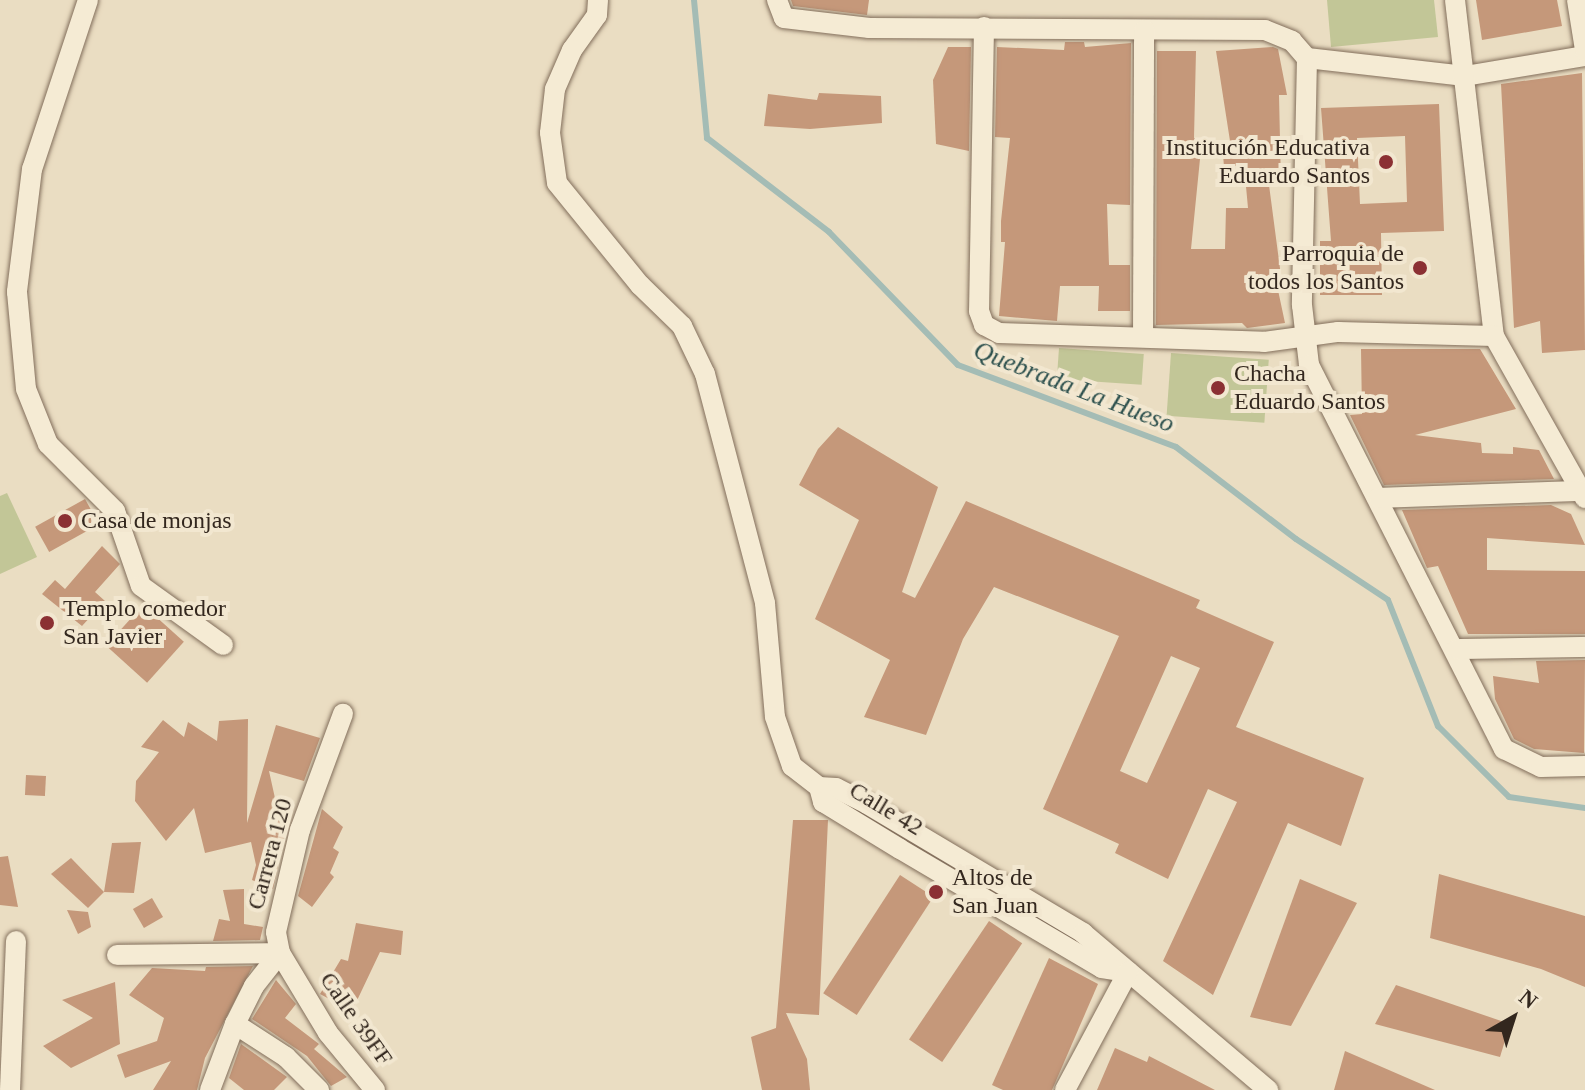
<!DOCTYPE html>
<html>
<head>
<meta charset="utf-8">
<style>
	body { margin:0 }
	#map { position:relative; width:1585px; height:1090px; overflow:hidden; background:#eaddc2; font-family:"Times New Roman",serif }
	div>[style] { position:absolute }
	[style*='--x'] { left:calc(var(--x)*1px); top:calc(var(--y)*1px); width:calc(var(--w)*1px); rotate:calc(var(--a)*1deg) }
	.green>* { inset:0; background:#c2c697; transform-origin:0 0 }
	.stream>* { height:6px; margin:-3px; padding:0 3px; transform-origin:3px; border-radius:3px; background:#a4bcb5 }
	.building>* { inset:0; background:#c5987a; transform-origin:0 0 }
	.roads { filter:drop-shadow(0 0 2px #826e5b) drop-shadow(0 0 2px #826e5b) }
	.minor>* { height:20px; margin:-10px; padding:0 10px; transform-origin:10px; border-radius:10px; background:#f5ebd4 }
	.dots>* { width:22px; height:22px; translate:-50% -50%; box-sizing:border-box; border:4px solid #f2e7d0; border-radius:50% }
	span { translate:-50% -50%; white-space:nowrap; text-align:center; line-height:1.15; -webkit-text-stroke:8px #f2e7d0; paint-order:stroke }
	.poi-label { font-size:24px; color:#33271e }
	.right { translate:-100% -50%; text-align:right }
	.left { translate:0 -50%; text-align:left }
	.street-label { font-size:24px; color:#33271e }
	.water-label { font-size:26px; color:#2e514e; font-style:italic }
	.north { position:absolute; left:1473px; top:978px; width:80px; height:80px; -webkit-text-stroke:6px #f2e7d0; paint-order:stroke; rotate:39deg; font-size:22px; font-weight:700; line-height:32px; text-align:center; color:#33271e }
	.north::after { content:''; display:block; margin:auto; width:28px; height:36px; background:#33271e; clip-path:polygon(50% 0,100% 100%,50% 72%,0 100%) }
</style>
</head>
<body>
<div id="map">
	<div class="green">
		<div style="clip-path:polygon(1327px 0,1434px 0,1438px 37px,1331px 47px)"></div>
		<div style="left:1059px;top:348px;width:85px;height:31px;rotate:4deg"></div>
		<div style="left:1171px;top:353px;width:98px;height:63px;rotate:4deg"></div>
		<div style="clip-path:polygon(7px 493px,37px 557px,0 574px,0 496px)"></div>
	</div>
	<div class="stream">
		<div style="--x:694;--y:0;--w:139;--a:84.6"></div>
		<div style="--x:707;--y:138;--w:154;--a:37.6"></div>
		<div style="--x:829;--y:232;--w:185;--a:45.9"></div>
		<div style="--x:958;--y:365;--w:233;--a:20.6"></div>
		<div style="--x:1176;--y:447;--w:151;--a:37.5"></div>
		<div style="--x:1296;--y:539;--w:110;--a:33.5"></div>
		<div style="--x:1388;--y:600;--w:136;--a:68.4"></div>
		<div style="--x:1438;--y:726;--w:100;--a:45"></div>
		<div style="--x:1509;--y:797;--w:77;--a:8.2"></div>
	</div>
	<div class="building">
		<div style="clip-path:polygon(791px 0,869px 0,867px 15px,793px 6px)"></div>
		<div style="clip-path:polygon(1476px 0,1557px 0,1562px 26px,1482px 40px)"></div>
		<div style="clip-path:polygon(1065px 42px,1084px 42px,1085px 47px,1131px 43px,1130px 205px,1107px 204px,1109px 265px,1130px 265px,1130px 311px,1098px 311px,1099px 286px,1060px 286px,1057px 321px,999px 316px,1005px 242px,1001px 242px,1001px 221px,1010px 138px,995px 137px,997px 47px,1064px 50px)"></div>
		<div style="clip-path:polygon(948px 47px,971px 47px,969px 151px,936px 144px,933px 80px)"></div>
		<div style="clip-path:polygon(1273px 47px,1278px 49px,1287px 95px,1279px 95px,1281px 184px,1269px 185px,1281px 276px,1275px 276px,1285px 323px,1247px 328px,1242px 323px,1156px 325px,1157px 51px,1196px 51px,1194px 138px,1202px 139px,1191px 249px,1225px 249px,1226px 208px,1248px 208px,1244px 165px,1224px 167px,1222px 141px,1230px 141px,1216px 51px)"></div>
		<div style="clip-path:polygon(1582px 73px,1585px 350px,1542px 353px,1540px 321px,1514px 328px,1501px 84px)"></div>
		<div style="clip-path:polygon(819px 93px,881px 96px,882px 123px,810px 129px,764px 126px,768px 94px,817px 100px)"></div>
		<div style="clip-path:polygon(evenodd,1439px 104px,1444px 231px,1381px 233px,1382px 295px,1320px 295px,1320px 241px,1331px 241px,1321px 108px,1439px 104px,1405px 136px,1407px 202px,1360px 204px,1357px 138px,1405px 136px)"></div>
		<div style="clip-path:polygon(1361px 349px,1480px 349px,1516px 409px,1415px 435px,1481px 443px,1482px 453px,1513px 454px,1513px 447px,1539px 450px,1554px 479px,1384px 485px,1350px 415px,1362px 414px)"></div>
		<div style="clip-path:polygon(evenodd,838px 427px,938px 487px,902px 592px,915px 598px,966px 501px,1200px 600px,1196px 608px,1274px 642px,1236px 727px,1364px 778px,1341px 846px,1288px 823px,1213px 995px,1163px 961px,1237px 802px,1208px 789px,1168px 879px,1115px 853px,1119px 844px,1043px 809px,1119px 636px,994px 587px,963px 639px,926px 735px,864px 717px,890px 660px,815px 619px,859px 520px,799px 485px,818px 449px,838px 427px,1171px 656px,1200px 668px,1147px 783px,1120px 771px,1171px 656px)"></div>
		<div style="left:85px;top:499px;width:29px;height:57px;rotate:61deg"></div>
		<div style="clip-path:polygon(1551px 505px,1571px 514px,1585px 545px,1487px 538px,1487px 570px,1585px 571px,1585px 634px,1468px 634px,1438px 566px,1427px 568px,1402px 510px)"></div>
		<div style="clip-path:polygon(102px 546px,120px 564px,95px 592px,105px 601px,82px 626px,42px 594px,55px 580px,65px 589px)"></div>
		<div style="left:143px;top:605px;width:55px;height:55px;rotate:42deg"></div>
		<div style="clip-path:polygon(1585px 660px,1584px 753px,1534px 749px,1514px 739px,1495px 699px,1493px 676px,1539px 683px,1536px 661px)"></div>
		<div style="clip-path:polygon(248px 719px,247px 823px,276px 725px,320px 738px,304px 781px,269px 771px,284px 839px,273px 889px,252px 880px,256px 865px,251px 842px,205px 853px,194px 808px,166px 841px,135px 801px,136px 781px,159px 752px,141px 747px,163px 720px,184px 737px,188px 722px,217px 741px,219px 721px)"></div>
		<div style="left:26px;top:775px;width:20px;height:20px;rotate:3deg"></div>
		<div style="clip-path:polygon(322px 809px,343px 827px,333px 848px,339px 852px,330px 873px,334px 877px,312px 907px,298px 896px)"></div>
		<div style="clip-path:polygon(793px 820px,828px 820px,819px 1015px,786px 1013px,807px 1059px,810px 1090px,762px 1090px,751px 1037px,776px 1028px)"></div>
		<div style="clip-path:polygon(141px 842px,134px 893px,104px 892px,112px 843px)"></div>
		<div style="clip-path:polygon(8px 856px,18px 907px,0 905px,0 857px)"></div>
		<div style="clip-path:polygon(71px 858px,104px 892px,88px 908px,51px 874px)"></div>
		<div style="clip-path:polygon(1439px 874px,1585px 916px,1585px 987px,1541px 969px,1430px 938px)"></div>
		<div style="left:900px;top:875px;width:40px;height:141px;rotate:33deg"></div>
		<div style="clip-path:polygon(1300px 879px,1357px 903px,1291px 1026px,1250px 1017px)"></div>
		<div style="clip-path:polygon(244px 889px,244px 924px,263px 927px,260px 940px,213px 941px,219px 919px,230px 921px,223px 890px)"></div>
		<div style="left:152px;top:898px;width:22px;height:22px;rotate:60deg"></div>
		<div style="clip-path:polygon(67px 910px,88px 912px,91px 927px,78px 934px)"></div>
		<div style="left:989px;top:921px;width:40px;height:143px;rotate:34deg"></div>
		<div style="clip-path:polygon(356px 923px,403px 931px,401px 955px,380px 952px,352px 1011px,320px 994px,341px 959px,348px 961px)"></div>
		<div style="clip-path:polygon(1049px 958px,1098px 984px,1052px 1090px,1003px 1090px,992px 1085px)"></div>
		<div style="clip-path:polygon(253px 966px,205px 1058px,197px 1090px,153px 1090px,171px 1061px,125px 1078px,117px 1055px,157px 1041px,164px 1018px,129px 995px,152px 968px,205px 971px,206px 967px)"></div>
		<div style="clip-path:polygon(276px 980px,296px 1004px,285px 1018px,319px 1044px,314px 1049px,347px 1077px,331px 1086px,307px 1056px,252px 1019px)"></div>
		<div style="clip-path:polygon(115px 982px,120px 1044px,71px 1068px,43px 1046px,93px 1018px,62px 1000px)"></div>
		<div style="clip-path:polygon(1396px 985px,1510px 1024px,1500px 1057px,1375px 1024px)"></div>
		<div style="clip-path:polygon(241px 1044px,287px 1077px,274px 1090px,244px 1090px,229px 1078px)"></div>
		<div style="clip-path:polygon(1115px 1048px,1147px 1062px,1149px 1056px,1215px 1090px,1097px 1090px)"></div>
		<div style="clip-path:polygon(1345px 1051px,1435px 1090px,1334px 1090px)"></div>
	</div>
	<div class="roads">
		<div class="minor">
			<div style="--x:88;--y:0;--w:178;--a:108.3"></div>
			<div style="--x:32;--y:169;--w:124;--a:97"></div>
			<div style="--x:17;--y:292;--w:97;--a:84.7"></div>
			<div style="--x:26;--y:389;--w:59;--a:68.2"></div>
			<div style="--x:48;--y:444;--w:95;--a:45"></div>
			<div style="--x:115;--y:511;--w:79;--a:70.9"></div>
			<div style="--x:141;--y:586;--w:101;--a:35.7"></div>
			<div style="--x:598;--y:0;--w:15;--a:94"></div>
			<div style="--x:597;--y:15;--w:43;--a:125.5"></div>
			<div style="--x:572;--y:50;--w:43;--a:113.6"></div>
			<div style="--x:555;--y:89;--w:44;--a:96.5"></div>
			<div style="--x:550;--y:133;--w:50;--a:82"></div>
			<div style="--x:557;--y:183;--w:132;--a:50.9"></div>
			<div style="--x:640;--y:285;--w:59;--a:44.3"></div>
			<div style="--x:682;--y:326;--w:53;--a:64.4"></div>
			<div style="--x:705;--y:374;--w:237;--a:75.3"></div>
			<div style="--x:765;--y:603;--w:114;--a:85"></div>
			<div style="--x:775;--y:717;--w:52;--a:70.9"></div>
			<div style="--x:792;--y:766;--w:34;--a:38"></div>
			<div style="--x:777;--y:0;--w:19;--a:69"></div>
			<div style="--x:784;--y:18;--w:86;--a:6.7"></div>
			<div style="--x:869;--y:28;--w:396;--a:0.3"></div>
			<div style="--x:1265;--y:30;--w:29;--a:22"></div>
			<div style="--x:1292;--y:41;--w:23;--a:49"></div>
			<div style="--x:1307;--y:58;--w:159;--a:6.5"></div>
			<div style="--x:1465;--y:76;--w:122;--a:-9.5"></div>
			<div style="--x:1455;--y:0;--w:338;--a:83.4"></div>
			<div style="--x:1494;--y:336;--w:186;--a:60.7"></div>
			<div style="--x:1577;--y:0;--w:51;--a:80.9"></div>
			<div style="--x:984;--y:27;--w:284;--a:91"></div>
			<div style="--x:979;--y:311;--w:15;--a:70"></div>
			<div style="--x:984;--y:325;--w:17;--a:28"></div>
			<div style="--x:999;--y:333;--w:265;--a:1.9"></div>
			<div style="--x:1264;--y:342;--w:75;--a:-7.7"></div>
			<div style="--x:1338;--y:332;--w:156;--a:1.5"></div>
			<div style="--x:1307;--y:58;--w:247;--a:91.2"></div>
			<div style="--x:1302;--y:305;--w:60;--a:83.3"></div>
			<div style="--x:1309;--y:365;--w:431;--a:63.1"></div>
			<div style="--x:1504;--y:749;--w:41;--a:25.9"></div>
			<div style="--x:1541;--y:767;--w:44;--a:-1.3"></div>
			<div style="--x:1143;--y:337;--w:307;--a:-89.8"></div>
			<div style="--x:1379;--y:498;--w:202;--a:-2"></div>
			<div style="--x:1457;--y:649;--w:128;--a:-0.9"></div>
			<div style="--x:819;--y:787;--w:17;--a:3"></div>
			<div style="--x:836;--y:788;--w:35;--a:27"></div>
			<div style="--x:867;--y:804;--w:252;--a:30.8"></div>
			<div style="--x:1083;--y:933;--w:243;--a:40.3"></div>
			<div style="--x:819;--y:787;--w:16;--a:75"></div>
			<div style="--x:823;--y:802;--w:90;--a:31.4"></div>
			<div style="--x:900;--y:849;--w:234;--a:30.5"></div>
			<div style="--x:1102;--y:968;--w:26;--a:9"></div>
			<div style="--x:117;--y:955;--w:163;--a:-0.7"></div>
			<div style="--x:280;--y:953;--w:93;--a:59"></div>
			<div style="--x:328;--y:1033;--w:74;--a:50.5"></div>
			<div style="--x:235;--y:1024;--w:61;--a:32.9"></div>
			<div style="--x:286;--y:1057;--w:47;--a:45"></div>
			<div style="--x:10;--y:1090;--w:149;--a:-87.7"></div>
			<div style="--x:210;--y:1090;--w:71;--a:-69.3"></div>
			<div style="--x:235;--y:1024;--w:42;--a:-63.4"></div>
			<div style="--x:254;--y:986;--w:42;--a:-51.8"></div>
			<div style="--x:280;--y:953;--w:21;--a:-101"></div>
			<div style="--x:276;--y:932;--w:105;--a:-76.8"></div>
			<div style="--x:300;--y:830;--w:124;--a:-69.7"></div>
			<div style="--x:1065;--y:1090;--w:134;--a:-61.9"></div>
		</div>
	</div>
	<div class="dots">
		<div style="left:1386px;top:162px;background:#8b3033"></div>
		<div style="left:1420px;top:268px;background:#8b3033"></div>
		<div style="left:1218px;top:388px;background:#8b3033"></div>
		<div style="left:65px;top:521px;background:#8b3033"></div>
		<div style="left:47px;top:623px;background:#8b3033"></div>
		<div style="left:936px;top:892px;background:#8b3033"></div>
	</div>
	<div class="poi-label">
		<span class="right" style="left:1370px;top:162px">Institución Educativa<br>Eduardo Santos</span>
		<span class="right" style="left:1404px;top:268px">Parroquia de<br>todos los Santos</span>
		<span class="left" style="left:1234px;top:388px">Chacha<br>Eduardo Santos</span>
		<span class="left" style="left:81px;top:521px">Casa de monjas</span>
		<span class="left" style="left:63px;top:623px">Templo comedor<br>San Javier</span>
		<span class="left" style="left:952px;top:892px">Altos de<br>San Juan</span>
	</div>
	<div class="street-label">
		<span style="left:886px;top:809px;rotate:31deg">Calle 42</span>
		<span style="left:270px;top:854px;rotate:-75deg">Carrera 120</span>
		<span style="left:356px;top:1019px;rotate:55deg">Calle 39FF</span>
	</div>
	<div class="water-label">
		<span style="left:1074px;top:387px;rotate:21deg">Quebrada La Hueso</span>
	</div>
	<div class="north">N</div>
</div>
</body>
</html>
